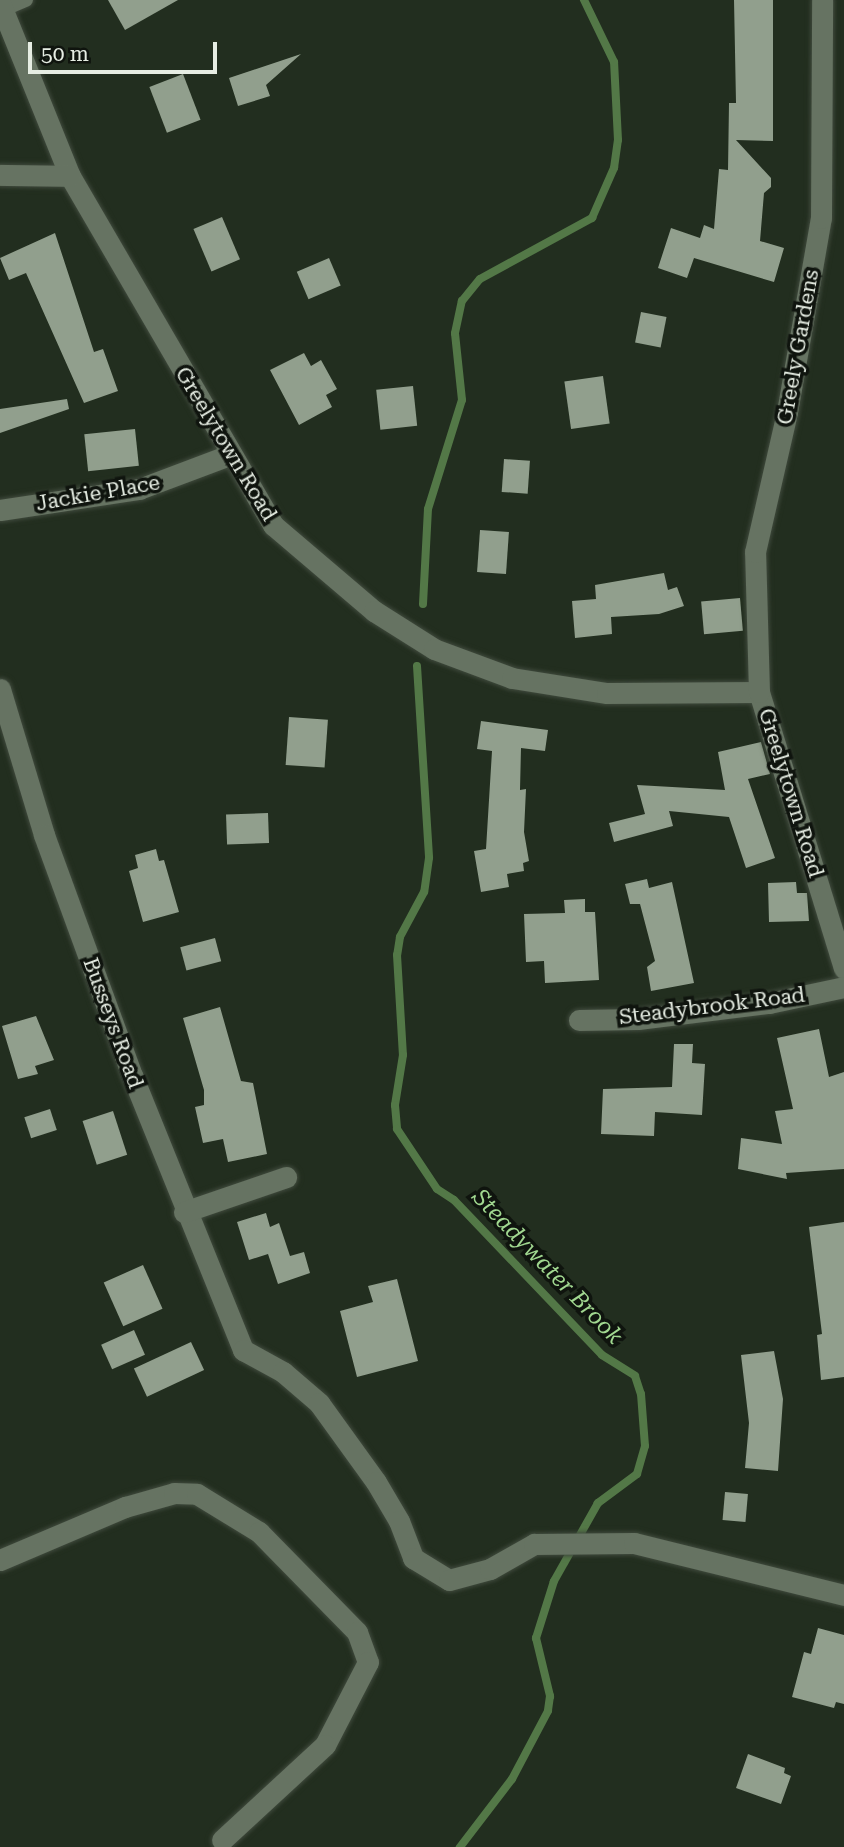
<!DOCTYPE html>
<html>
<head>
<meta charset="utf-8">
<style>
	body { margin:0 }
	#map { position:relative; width:844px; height:1847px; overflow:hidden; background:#222e1f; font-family:"Roboto Serif",serif }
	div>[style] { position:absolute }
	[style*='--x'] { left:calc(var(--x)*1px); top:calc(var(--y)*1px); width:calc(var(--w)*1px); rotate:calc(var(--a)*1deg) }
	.stream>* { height:8px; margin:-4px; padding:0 4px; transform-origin:4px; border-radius:4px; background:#537847 }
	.building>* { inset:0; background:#919f8d; transform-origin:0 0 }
	.roads { filter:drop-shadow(0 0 2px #404a3d) drop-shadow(0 0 2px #404a3d) }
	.lane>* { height:14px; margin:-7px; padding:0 7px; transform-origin:7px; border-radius:7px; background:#667362 }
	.street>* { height:21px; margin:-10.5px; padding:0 10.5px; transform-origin:10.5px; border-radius:10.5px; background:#667362 }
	span { translate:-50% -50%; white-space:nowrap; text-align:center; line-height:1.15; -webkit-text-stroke:7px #0f140e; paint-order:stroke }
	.street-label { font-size:21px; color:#e6ede3 }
	.water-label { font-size:23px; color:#a1d890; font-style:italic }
	.scale { position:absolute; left:28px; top:42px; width:189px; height:32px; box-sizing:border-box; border:4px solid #e6ede3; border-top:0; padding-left:9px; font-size:21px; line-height:24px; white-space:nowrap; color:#e6ede3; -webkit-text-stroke:5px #0f140e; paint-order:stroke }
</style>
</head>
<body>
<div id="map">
	<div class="stream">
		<div style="--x:423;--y:604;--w:95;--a:-87"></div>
		<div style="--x:428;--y:509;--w:114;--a:-72.7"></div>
		<div style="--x:462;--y:400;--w:67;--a:-96"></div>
		<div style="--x:455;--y:333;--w:33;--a:-78"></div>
		<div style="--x:462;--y:301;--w:28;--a:-51"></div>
		<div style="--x:480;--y:279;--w:128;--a:-28.6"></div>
		<div style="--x:592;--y:218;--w:55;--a:-66.3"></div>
		<div style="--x:614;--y:168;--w:28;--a:-82"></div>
		<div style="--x:618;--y:140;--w:78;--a:-92.9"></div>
		<div style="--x:614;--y:62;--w:69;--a:-115.8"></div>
		<div style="--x:417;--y:666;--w:192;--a:86.4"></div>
		<div style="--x:429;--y:858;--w:34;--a:98"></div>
		<div style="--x:424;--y:892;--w:51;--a:118.1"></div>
		<div style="--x:400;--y:937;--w:18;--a:99"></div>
		<div style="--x:397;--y:955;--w:100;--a:86.6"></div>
		<div style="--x:403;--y:1055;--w:51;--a:99.1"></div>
		<div style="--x:395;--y:1105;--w:24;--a:85"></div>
		<div style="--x:397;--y:1129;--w:72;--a:56.3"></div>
		<div style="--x:437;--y:1189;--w:20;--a:33"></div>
		<div style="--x:454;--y:1200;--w:214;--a:46.3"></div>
		<div style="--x:602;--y:1355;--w:39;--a:32"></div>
		<div style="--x:635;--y:1376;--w:19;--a:72"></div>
		<div style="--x:641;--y:1394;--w:52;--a:85.6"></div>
		<div style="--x:645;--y:1446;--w:29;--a:106"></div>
		<div style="--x:637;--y:1474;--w:49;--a:143.4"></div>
		<div style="--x:598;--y:1503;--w:90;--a:119.4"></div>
		<div style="--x:554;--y:1581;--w:60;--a:107.5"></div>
		<div style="--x:536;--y:1638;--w:60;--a:76.4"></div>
		<div style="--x:550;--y:1696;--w:15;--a:98"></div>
		<div style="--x:548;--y:1711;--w:77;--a:117.9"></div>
		<div style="--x:512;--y:1779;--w:86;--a:127.4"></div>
	</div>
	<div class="building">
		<div style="clip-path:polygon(108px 0,178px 0,125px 30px)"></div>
		<div style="clip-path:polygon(734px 0,773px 0,773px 141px,736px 140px,771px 178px,771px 187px,764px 193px,760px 241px,784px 248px,774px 282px,694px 258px,687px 278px,658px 268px,671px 228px,700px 238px,704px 225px,714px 229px,719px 169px,728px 170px,729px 103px,736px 103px)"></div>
		<div style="clip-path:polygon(301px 54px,266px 85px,270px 96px,238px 106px,229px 78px)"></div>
		<div style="left:183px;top:74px;width:49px;height:36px;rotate:69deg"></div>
		<div style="left:222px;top:217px;width:46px;height:31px;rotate:67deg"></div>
		<div style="clip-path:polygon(55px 233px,94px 352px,103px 349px,118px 391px,84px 403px,26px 273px,9px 280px,0 258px)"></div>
		<div style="left:329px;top:258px;width:30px;height:35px;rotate:67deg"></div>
		<div style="left:641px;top:312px;width:26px;height:31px;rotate:11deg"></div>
		<div style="clip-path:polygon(304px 353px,311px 366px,321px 360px,337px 389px,326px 395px,332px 407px,299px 425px,270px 370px)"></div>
		<div style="left:603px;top:376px;width:48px;height:39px;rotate:82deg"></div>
		<div style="left:413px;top:386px;width:40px;height:37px;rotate:84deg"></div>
		<div style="clip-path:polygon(67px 399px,69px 409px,0 433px,0 409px)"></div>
		<div style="left:135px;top:429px;width:37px;height:51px;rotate:84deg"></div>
		<div style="left:504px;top:459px;width:26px;height:33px;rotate:4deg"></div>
		<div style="left:480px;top:530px;width:29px;height:42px;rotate:4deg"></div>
		<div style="clip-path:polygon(664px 573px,668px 590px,677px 587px,684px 606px,659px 614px,611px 617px,612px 634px,575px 638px,572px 601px,596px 599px,595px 585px)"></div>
		<div style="left:740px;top:598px;width:33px;height:39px;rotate:85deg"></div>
		<div style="left:289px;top:717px;width:39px;height:48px;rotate:4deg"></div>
		<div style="clip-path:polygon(481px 721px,548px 730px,545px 751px,521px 748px,520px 790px,526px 789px,524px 832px,529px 861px,523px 863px,524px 871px,507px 874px,509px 887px,481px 892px,474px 851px,486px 849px,492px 751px,477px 749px)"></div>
		<div style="clip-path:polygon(761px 742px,770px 774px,748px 779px,775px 858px,746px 868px,729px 817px,669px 811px,673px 826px,614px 842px,609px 823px,645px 814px,637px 785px,725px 790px,718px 752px)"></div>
		<div style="left:268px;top:813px;width:30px;height:42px;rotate:88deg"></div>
		<div style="clip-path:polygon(156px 849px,159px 861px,164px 860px,179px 912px,143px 922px,129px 871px,138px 868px,135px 855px)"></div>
		<div style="clip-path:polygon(647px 879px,649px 888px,672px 882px,694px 983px,651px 991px,647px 967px,655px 961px,640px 904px,630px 904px,625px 884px)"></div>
		<div style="clip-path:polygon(796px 882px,797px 893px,807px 893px,809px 921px,769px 922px,768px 883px)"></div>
		<div style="clip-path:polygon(585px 899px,585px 912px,595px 912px,599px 980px,545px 983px,544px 961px,526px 962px,524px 914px,565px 913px,564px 900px)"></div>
		<div style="left:215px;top:938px;width:24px;height:36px;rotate:75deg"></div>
		<div style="clip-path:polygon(220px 1007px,241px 1081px,253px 1083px,267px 1154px,228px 1162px,223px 1139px,203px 1143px,195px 1107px,204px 1105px,204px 1090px,183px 1018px)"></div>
		<div style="clip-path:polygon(36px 1016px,54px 1060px,35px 1066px,38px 1074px,18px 1079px,2px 1026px)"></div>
		<div style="clip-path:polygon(819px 1029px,829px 1077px,844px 1072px,844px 1169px,786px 1173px,787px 1179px,738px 1169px,741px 1138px,782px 1144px,775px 1111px,793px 1109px,777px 1038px)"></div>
		<div style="clip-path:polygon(674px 1044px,693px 1044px,692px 1063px,705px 1064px,702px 1115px,655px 1112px,654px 1136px,601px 1134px,603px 1089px,672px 1087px)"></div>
		<div style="left:50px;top:1109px;width:22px;height:27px;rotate:72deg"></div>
		<div style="left:113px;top:1111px;width:46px;height:32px;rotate:72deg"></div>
		<div style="clip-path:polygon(266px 1213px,270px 1227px,279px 1223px,290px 1256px,304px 1252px,310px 1273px,278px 1284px,268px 1254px,249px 1260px,237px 1222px)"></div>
		<div style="clip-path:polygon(844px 1222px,844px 1377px,821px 1380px,817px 1335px,822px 1334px,809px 1227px)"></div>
		<div style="left:143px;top:1265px;width:48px;height:43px;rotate:66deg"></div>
		<div style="clip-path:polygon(397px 1279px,418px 1361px,357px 1377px,340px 1311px,373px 1302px,368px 1286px)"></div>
		<div style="left:134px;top:1330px;width:27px;height:36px;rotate:66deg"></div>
		<div style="left:191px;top:1342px;width:31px;height:63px;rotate:65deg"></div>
		<div style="clip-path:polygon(774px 1351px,783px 1399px,778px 1471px,745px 1468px,749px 1423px,741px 1355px)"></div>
		<div style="left:725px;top:1492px;width:23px;height:28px;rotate:5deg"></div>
		<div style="clip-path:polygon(818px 1628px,844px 1635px,844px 1704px,836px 1702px,834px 1708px,792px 1697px,804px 1652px,811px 1654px)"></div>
		<div style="clip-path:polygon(748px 1754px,785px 1768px,784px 1773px,791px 1776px,781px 1804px,736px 1788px)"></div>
	</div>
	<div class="roads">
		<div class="lane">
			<div style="--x:2;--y:10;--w:26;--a:-23"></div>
		</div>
		<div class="street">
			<div style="--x:0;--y:3;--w:187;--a:68"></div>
			<div style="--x:70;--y:176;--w:404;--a:59.8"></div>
			<div style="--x:273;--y:525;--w:133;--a:40.4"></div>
			<div style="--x:374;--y:611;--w:71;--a:32.3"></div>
			<div style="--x:434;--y:649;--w:83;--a:20.4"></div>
			<div style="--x:512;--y:678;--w:96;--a:9"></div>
			<div style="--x:607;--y:693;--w:152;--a:-0.4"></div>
			<div style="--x:759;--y:692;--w:289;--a:72.9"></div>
			<div style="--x:0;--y:175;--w:70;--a:0.8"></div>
			<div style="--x:0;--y:510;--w:141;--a:-8.6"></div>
			<div style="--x:139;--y:489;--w:99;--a:-20.6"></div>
			<div style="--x:0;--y:689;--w:152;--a:73.2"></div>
			<div style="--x:44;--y:835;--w:256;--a:69.9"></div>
			<div style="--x:132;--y:1075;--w:297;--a:68"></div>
			<div style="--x:243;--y:1350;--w:46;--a:28.8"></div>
			<div style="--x:283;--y:1372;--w:48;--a:40.7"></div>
			<div style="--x:319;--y:1403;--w:97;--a:54.2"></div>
			<div style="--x:376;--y:1482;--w:45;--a:59.5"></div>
			<div style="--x:399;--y:1521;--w:40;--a:69"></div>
			<div style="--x:413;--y:1558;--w:42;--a:31.4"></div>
			<div style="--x:449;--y:1580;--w:42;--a:-15"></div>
			<div style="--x:490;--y:1569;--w:51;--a:-29.6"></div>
			<div style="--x:534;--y:1544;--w:100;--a:-0.6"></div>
			<div style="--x:634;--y:1543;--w:216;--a:13.9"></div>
			<div style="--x:759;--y:692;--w:140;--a:-91.6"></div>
			<div style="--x:755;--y:552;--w:144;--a:-77.1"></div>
			<div style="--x:787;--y:412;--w:197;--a:-80.1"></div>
			<div style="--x:821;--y:218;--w:218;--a:-89.7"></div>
			<div style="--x:579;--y:1020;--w:59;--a:-1"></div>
			<div style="--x:638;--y:1019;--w:132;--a:-7"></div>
			<div style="--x:769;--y:1003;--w:77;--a:-12"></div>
			<div style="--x:184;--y:1212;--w:108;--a:-18.9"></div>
			<div style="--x:0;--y:1560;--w:136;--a:-23"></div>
			<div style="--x:125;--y:1507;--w:51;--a:-15.9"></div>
			<div style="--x:174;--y:1493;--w:23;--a:2"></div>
			<div style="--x:197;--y:1494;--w:73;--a:31.5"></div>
			<div style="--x:259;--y:1532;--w:140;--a:45.6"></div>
			<div style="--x:357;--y:1632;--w:32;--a:70"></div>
			<div style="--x:368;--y:1662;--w:93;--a:117.4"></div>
			<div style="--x:325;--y:1745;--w:140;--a:137.3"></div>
		</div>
	</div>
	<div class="street-label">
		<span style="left:798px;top:347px;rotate:-80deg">Greely Gardens</span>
		<span style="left:226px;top:444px;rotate:59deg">Greelytown Road</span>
		<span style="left:98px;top:493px;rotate:-10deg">Jackie Place</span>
		<span style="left:791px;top:793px;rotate:73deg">Greelytown Road</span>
		<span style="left:712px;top:1006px;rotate:-7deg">Steadybrook Road</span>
		<span style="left:113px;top:1023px;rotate:70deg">Busseys Road</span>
	</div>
	<div class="water-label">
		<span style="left:547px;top:1267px;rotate:46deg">Steadywater Brook</span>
	</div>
	<div class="scale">50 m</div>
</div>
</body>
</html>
